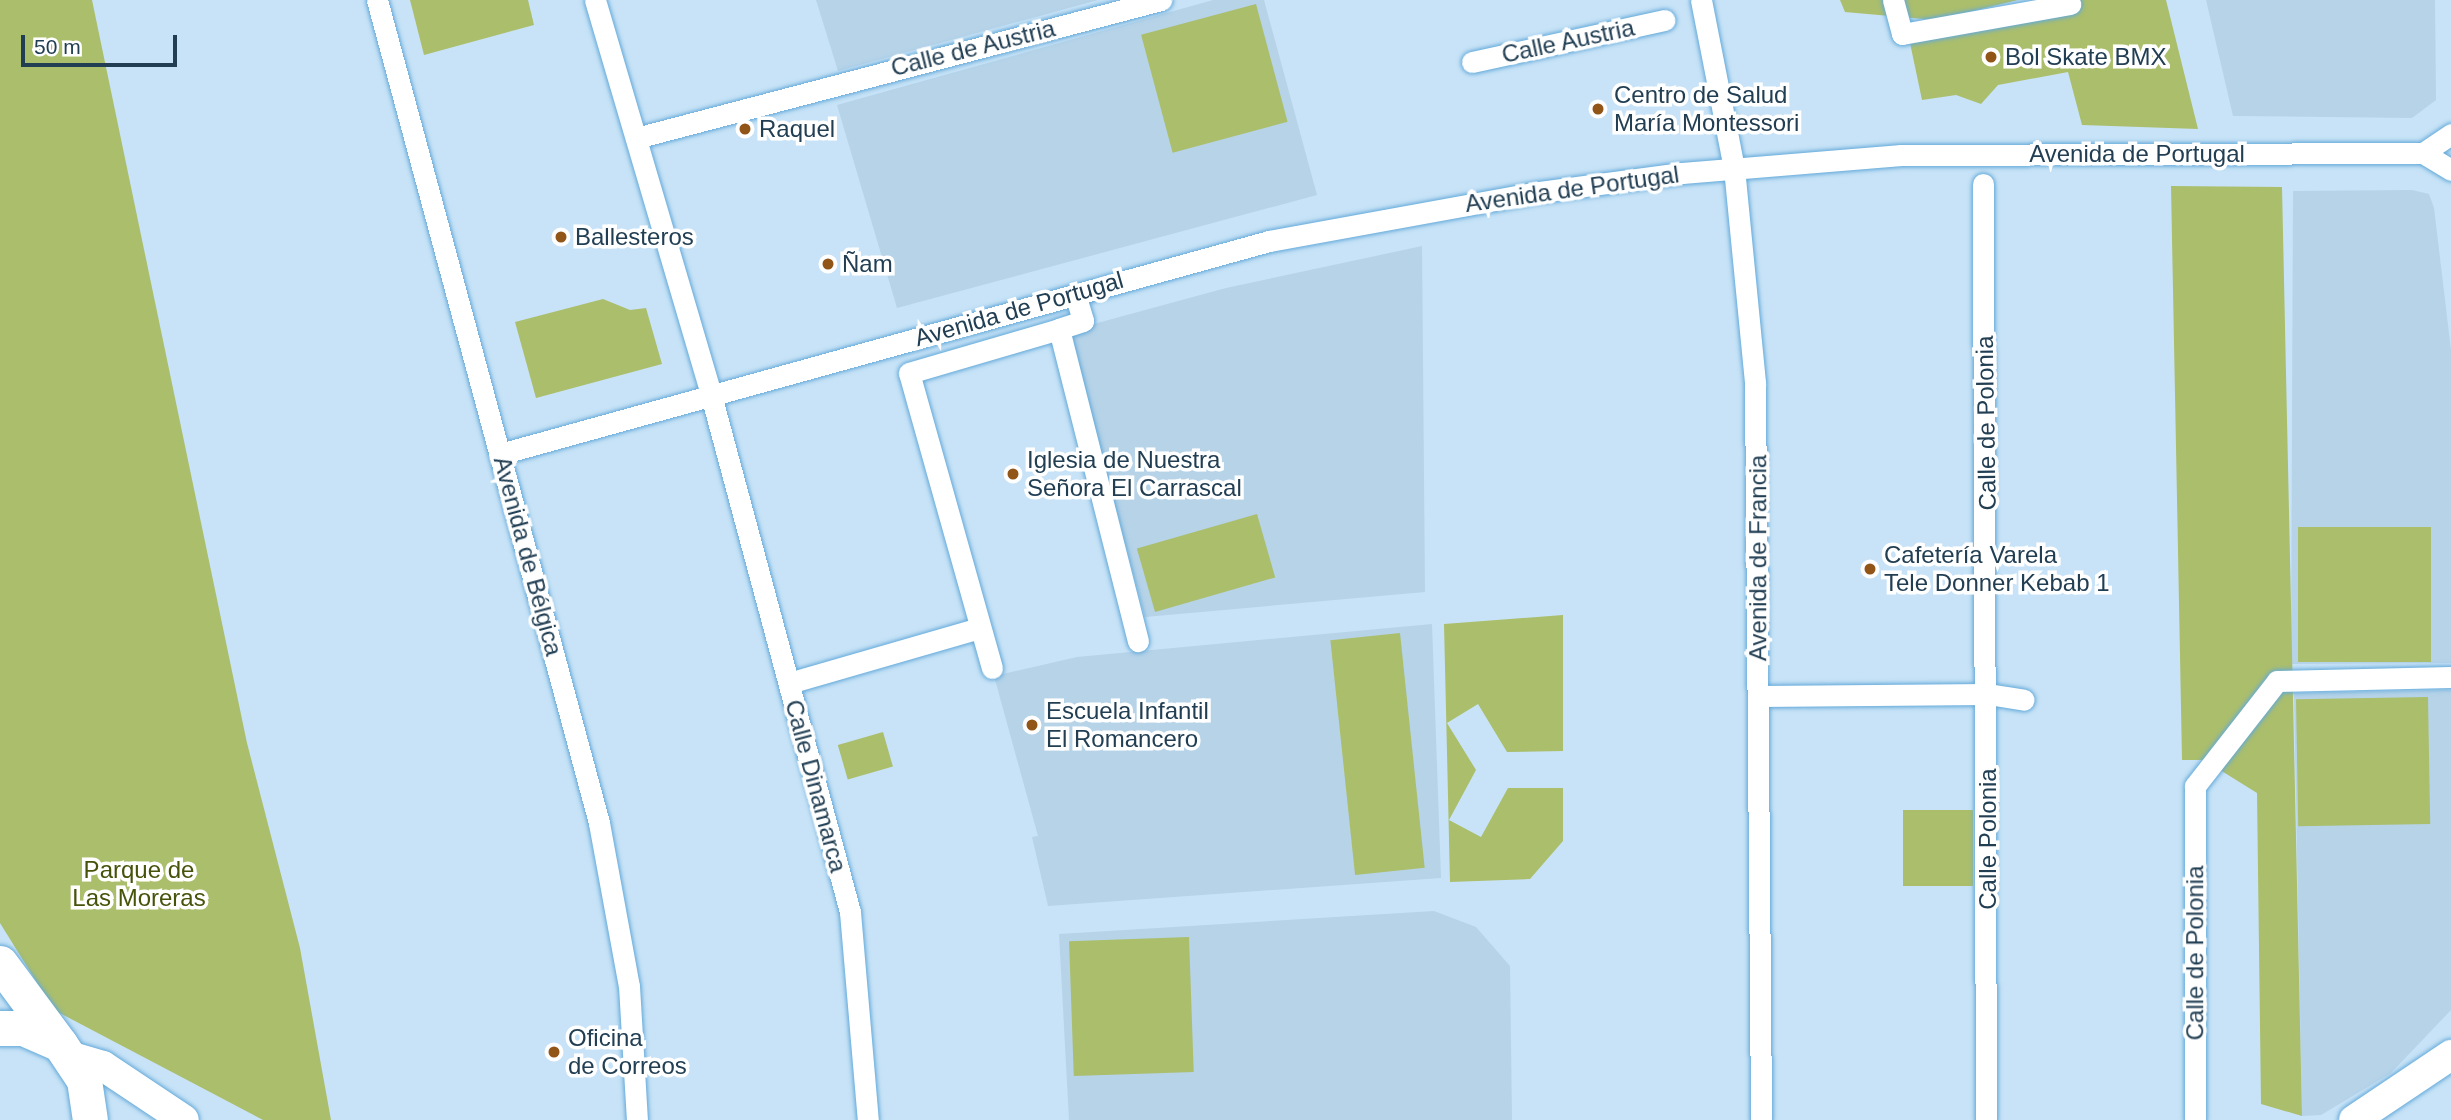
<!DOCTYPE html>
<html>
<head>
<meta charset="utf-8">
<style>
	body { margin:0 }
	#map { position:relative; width:2451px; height:1120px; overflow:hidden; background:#c8e3f7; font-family:Helvetica,sans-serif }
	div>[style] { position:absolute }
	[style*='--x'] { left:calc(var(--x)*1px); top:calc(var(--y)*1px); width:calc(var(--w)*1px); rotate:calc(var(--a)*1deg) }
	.built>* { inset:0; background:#b6d3e8 }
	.green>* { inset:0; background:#abbe6c; transform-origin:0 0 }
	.roads { filter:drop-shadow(0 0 2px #63a9d9) drop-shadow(0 0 2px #63a9d9) }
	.street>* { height:21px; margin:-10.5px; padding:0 10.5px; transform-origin:10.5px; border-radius:10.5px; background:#fff }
	.secondary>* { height:30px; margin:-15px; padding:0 15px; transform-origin:15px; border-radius:15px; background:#fff }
	.primary>* { height:35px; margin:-17.5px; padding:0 17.5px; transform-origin:17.5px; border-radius:17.5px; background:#fff }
	.dots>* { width:19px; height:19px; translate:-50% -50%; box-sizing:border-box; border:4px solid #fff; border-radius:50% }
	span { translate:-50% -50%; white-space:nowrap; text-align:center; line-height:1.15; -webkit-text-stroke:7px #fff; paint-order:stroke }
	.street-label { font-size:24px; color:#213e53 }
	.poi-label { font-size:24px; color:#213e53 }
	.left { translate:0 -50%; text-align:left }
	.park-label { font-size:24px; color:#46530b }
	.scale { position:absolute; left:21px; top:35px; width:156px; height:32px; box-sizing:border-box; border:4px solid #213e53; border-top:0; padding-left:9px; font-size:21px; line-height:24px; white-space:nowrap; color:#213e53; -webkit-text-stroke:5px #fff; paint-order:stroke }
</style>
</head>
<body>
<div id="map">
	<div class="built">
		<div style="clip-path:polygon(816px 0,1098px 0,838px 71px)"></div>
		<div style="clip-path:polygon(1213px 0,1264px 0,1317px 195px,897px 308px,837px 105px)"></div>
		<div style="clip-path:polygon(2206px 0,2435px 0,2436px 100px,2412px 118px,2233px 116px)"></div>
		<div style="clip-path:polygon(2412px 190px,2429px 194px,2434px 208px,2451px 350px,2451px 663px,2291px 664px,2293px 191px)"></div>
		<div style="clip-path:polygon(1422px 246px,1425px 592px,1145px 617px,1068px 331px,1226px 288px)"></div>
		<div style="clip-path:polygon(1432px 624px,1441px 878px,1048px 906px,1032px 837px,1038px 836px,994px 676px,1077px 657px)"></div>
		<div style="clip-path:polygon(2451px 690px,2451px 1010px,2391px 1073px,2321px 1115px,2302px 1116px,2294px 693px)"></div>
		<div style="clip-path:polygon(1434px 911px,1476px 927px,1510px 966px,1512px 1120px,1069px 1120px,1059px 934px)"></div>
	</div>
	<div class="green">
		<div style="clip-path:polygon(0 0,92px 0,247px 743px,300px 948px,331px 1120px,263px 1120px,54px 1010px,0 923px)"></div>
		<div style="clip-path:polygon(410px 0,528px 0,534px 25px,424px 55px)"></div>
		<div style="clip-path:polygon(1840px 0,2018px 0,1935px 20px,1845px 12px)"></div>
		<div style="clip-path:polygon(2048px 0,2166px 0,2198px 129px,2082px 125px,2068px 72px,1998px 85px,1981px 104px,1956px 95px,1922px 100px,1910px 43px,2052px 16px)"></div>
		<div style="left:1256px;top:4px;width:122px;height:119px;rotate:75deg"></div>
		<div style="clip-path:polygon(2171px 186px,2282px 187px,2302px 1116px,2261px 1104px,2257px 793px,2204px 760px,2182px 760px)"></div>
		<div style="clip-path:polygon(603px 299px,630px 310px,646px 308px,662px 364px,536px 398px,515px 322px)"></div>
		<div style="left:1257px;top:514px;width:66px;height:125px;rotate:74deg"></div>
		<div style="left:2431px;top:527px;width:135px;height:133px;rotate:90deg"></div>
		<div style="clip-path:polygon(1563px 615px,1563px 751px,1507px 752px,1478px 704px,1447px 723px,1476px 770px,1449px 820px,1481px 837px,1508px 788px,1563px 788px,1563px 841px,1530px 879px,1450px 882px,1444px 624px)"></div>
		<div style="left:1400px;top:633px;width:236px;height:70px;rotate:84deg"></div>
		<div style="left:2428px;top:697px;width:127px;height:132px;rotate:89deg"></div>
		<div style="left:883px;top:732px;width:36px;height:47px;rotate:74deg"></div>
		<div style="left:1903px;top:810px;width:70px;height:76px"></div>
		<div style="left:1189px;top:937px;width:135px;height:120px;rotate:88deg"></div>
	</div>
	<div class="roads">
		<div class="street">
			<div style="--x:377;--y:0;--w:852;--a:74.9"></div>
			<div style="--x:599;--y:823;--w:166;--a:79.6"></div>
			<div style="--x:629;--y:986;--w:134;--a:86.6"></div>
			<div style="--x:595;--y:0;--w:412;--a:73.6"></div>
			<div style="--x:711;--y:395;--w:535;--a:74.95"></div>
			<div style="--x:850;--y:912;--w:209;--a:85.1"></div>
			<div style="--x:1701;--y:0;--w:171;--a:78.9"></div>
			<div style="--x:1734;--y:168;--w:216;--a:84.4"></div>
			<div style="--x:1755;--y:383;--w:737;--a:89.53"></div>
			<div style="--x:1893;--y:0;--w:35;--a:75"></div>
			<div style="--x:1902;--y:34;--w:171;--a:-10.1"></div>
			<div style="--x:1472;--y:62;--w:197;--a:-12.3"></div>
			<div style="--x:636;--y:138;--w:543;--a:-14.73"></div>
			<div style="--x:2423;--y:153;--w:33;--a:31"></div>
			<div style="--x:1983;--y:184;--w:936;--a:89.82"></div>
			<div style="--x:1075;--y:294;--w:28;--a:73"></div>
			<div style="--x:1083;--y:321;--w:25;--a:162"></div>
			<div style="--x:1059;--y:329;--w:322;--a:75.8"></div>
			<div style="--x:500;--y:454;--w:798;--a:-15.48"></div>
			<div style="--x:1269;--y:241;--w:267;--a:-10.3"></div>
			<div style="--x:1532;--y:193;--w:151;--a:-7.6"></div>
			<div style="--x:1682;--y:173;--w:220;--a:-4.7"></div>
			<div style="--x:1901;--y:155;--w:522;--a:-0.22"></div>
			<div style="--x:2423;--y:153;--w:34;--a:-34"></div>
			<div style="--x:992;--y:668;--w:306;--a:-105.7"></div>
			<div style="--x:909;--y:373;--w:156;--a:-16.3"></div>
			<div style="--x:789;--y:683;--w:198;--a:-16.1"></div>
			<div style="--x:1759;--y:696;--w:229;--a:-0.5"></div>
			<div style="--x:1988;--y:694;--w:36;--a:9"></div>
			<div style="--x:2195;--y:1120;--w:334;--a:-90"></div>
			<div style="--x:2195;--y:786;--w:133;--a:-52"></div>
			<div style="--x:2277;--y:681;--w:174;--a:-1.3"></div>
		</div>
		<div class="secondary">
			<div style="--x:72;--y:1057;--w:32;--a:16"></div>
			<div style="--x:103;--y:1066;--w:97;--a:33.7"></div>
			<div style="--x:2354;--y:1120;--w:117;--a:-33.8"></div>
		</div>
		<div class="primary">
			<div style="--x:0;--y:963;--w:101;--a:53.5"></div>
			<div style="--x:0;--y:1028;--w:23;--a:0"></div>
			<div style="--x:23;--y:1028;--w:40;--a:23.4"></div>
			<div style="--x:60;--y:1044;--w:43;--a:56.3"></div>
			<div style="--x:84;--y:1080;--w:40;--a:81.5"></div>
		</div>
	</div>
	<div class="dots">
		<div style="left:1991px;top:57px;background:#925518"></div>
		<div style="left:1598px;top:109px;background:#925518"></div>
		<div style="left:745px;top:129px;background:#925518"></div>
		<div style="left:561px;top:237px;background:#925518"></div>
		<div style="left:828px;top:264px;background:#925518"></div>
		<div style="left:1013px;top:474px;background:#925518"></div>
		<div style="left:1870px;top:569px;background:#925518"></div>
		<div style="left:1032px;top:725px;background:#925518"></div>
		<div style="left:554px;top:1052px;background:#925518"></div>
	</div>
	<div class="street-label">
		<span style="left:1568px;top:41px;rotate:-12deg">Calle Austria</span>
		<span style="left:973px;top:48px;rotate:-14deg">Calle de Austria</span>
		<span style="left:2137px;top:154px">Avenida de Portugal</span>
		<span style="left:1572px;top:189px;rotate:-8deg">Avenida de Portugal</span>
		<span style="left:1019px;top:309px;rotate:-16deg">Avenida de Portugal</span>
		<span style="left:1986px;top:423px;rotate:-91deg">Calle de Polonia</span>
		<span style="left:528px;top:556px;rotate:75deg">Avenida de Bélgica</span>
		<span style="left:1758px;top:558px;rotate:-90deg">Avenida de Francia</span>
		<span style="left:816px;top:786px;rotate:75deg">Calle Dinamarca</span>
		<span style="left:1988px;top:839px;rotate:-90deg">Calle Polonia</span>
		<span style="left:2195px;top:953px;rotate:-90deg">Calle de Polonia</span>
	</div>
	<div class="poi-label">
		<span class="left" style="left:2005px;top:57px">Bol Skate BMX</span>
		<span class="left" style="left:1614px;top:109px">Centro de Salud<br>María Montessori</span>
		<span class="left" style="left:759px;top:129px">Raquel</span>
		<span class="left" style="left:575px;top:237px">Ballesteros</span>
		<span class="left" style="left:842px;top:264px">Ñam</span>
		<span class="left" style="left:1027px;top:474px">Iglesia de Nuestra<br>Señora El Carrascal</span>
		<span class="left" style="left:1884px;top:569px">Cafetería Varela<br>Tele Donner Kebab 1</span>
		<span class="left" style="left:1046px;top:725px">Escuela Infantil<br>El Romancero</span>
		<span class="left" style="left:568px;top:1052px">Oficina<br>de Correos</span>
	</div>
	<div class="park-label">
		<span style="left:139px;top:884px">Parque de<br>Las Moreras</span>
	</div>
	<div class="scale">50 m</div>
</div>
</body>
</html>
